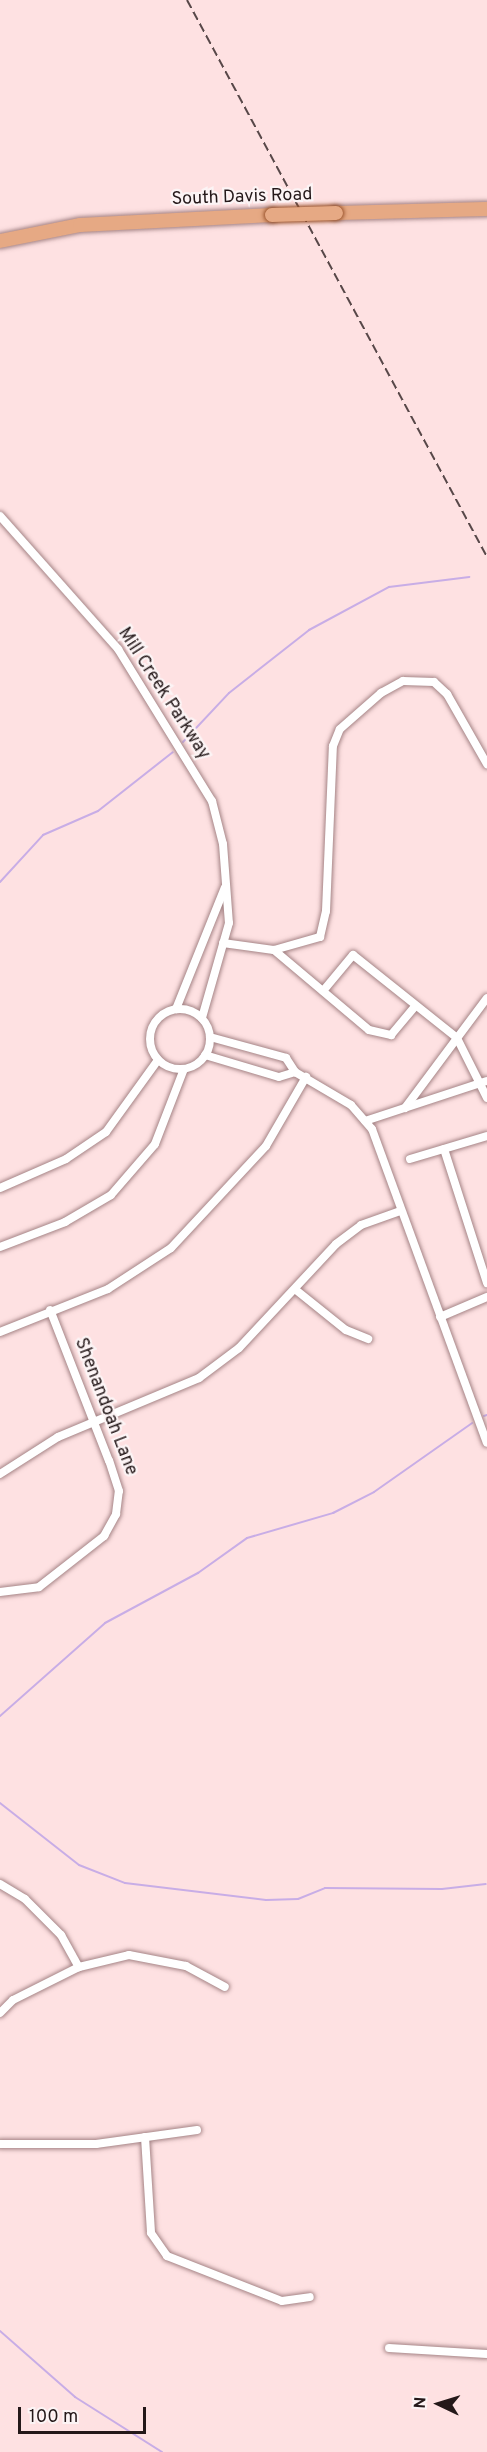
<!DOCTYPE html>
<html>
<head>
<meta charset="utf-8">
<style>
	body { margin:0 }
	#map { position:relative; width:487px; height:2452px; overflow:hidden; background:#fee1e2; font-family:Overpass,sans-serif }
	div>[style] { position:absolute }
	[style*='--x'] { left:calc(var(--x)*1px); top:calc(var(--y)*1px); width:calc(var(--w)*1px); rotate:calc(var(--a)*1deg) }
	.stream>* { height:2px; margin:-1px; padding:0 1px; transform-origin:1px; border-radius:1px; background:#c8ade6 }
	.roads { filter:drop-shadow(0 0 2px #a58486) drop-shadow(0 0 2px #a58486) }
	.street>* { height:8px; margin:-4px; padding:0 4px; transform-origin:4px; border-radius:4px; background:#fff }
	.street>.ring { margin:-4px; padding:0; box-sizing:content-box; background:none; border:8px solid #fff; border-radius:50% }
	.primary>* { height:14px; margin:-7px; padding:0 7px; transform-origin:7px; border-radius:7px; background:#e6a984 }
	.rail>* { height:2px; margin-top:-1px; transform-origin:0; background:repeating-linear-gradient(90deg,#574748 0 9px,transparent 0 13.5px) }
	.bridges { filter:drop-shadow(0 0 2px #985129) drop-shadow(0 0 2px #985129) }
	.primary-bridge>* { height:14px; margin:-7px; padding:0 7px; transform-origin:7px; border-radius:7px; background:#e6a984 }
	span { translate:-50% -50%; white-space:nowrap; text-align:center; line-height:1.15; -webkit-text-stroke:4.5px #fcf4f5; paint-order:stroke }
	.street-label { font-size:18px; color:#241819 }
	.north { position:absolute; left:409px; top:2374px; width:60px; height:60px; -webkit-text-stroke:4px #fcf4f5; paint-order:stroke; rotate:274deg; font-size:16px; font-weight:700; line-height:24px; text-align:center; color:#241819 }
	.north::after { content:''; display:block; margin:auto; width:21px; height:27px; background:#241819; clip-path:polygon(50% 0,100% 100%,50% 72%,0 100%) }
	.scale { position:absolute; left:18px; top:2407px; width:128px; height:27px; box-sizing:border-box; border:3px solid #241819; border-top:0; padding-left:8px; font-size:18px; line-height:21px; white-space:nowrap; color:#241819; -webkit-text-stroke:4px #fcf4f5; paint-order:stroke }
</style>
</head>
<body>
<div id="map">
	<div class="stream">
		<div style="--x:183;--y:742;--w:67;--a:-46.8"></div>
		<div style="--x:229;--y:693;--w:102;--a:-38.2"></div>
		<div style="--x:309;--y:630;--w:91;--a:-28.3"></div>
		<div style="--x:389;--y:587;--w:81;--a:-7.1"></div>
		<div style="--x:0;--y:882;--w:64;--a:-47.5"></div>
		<div style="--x:43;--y:835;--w:60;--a:-23.6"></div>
		<div style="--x:98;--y:811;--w:95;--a:-38.2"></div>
		<div style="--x:484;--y:1416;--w:3;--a:-18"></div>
		<div style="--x:0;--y:1716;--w:140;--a:-41.5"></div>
		<div style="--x:105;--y:1623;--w:106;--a:-28.3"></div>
		<div style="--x:198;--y:1573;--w:60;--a:-35.5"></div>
		<div style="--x:247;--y:1538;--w:90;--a:-16.2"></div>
		<div style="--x:333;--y:1513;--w:46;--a:-27.1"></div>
		<div style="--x:374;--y:1492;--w:120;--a:-35.1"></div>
		<div style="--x:0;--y:1803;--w:100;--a:38.1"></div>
		<div style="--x:79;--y:1865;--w:49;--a:21.4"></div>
		<div style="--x:125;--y:1883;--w:142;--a:6.9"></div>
		<div style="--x:266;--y:1900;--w:32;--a:-2"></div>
		<div style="--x:298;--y:1899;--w:29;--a:-22"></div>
		<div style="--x:325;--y:1888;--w:117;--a:0.5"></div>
		<div style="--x:442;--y:1889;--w:44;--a:-6.5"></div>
		<div style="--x:0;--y:2331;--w:100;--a:41.3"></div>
		<div style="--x:75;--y:2397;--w:103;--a:32.3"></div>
	</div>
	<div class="roads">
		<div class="street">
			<div style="--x:0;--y:516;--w:178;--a:48.4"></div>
			<div style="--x:118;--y:649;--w:179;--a:58.3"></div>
			<div style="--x:212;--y:801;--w:44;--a:75.7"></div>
			<div style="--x:223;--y:844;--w:79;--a:85.7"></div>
			<div style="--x:229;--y:923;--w:99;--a:105.9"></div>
			<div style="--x:223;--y:943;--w:51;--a:7.8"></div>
			<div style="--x:274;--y:950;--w:48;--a:-15.8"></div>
			<div style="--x:320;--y:937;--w:27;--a:-77"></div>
			<div style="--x:326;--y:911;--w:165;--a:-87.6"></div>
			<div style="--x:333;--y:746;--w:18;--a:-68"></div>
			<div style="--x:340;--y:729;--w:55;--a:-41.3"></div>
			<div style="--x:381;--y:693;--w:25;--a:-29"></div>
			<div style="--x:403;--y:681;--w:31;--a:2"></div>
			<div style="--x:434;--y:682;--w:18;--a:43"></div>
			<div style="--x:447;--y:694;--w:81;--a:60.3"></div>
			<div style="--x:274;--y:950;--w:124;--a:40.1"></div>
			<div style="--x:369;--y:1030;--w:23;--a:13"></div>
			<div style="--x:391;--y:1035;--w:38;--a:-50"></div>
			<div style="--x:323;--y:991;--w:47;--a:-50.2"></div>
			<div style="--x:353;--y:955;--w:133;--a:38.6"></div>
			<div style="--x:457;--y:1038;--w:67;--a:63.4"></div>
			<div style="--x:176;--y:1009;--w:131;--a:-68.1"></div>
			<div class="ring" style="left:150px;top:1009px;width:52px;height:52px"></div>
			<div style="--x:210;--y:1037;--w:79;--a:15.4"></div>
			<div style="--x:286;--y:1058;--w:17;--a:57"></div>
			<div style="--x:295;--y:1072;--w:65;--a:30.5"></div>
			<div style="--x:351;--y:1105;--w:32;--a:49"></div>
			<div style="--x:372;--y:1129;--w:334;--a:69.9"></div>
			<div style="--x:205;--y:1055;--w:77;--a:16.6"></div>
			<div style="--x:279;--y:1077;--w:17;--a:-17"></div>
			<div style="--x:405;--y:1108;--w:137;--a:-53.3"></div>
			<div style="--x:365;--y:1121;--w:128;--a:-18.2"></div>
			<div style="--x:444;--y:1149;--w:141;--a:72.2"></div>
			<div style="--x:410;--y:1159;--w:80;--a:-16.6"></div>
			<div style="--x:0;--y:1188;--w:72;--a:-23.7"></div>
			<div style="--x:66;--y:1159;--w:48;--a:-34"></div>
			<div style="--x:106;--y:1132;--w:89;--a:-54.2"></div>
			<div style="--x:0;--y:1247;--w:70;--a:-21"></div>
			<div style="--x:65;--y:1222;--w:53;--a:-30.4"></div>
			<div style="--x:111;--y:1195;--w:67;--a:-49.2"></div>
			<div style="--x:155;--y:1144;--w:80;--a:-68.9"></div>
			<div style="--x:296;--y:1290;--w:64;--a:38.7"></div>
			<div style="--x:346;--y:1330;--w:24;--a:22"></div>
			<div style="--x:440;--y:1317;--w:51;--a:-23.1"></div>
			<div style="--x:0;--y:1332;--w:116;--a:-21.7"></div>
			<div style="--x:108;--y:1289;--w:75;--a:-33.1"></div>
			<div style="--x:171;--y:1248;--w:139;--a:-47"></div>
			<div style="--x:266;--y:1146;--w:80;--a:-59.9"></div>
			<div style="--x:0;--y:1474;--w:69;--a:-32.5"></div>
			<div style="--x:58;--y:1437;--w:153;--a:-22.7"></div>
			<div style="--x:199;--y:1378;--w:50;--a:-36.9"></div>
			<div style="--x:239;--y:1348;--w:142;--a:-47"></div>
			<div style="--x:336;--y:1244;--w:31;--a:-37"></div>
			<div style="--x:361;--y:1225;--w:41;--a:-19.7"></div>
			<div style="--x:0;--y:1592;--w:39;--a:-7"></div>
			<div style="--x:39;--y:1587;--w:83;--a:-38.1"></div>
			<div style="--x:104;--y:1536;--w:25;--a:-61"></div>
			<div style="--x:116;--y:1514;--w:23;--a:-83"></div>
			<div style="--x:119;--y:1491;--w:32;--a:-108"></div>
			<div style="--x:109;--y:1461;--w:162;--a:-111.3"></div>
			<div style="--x:0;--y:1884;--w:29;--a:31"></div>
			<div style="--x:25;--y:1899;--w:51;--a:45"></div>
			<div style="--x:61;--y:1935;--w:37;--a:61"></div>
			<div style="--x:0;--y:2013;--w:18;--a:-45"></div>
			<div style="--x:13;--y:2000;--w:74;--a:-26.6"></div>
			<div style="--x:79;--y:1967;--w:51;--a:-13.5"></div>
			<div style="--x:129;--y:1955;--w:58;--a:10.9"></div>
			<div style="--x:186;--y:1966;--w:44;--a:28.3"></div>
			<div style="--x:145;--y:2137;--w:96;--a:86.4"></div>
			<div style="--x:151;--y:2233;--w:28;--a:55"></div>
			<div style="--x:167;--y:2256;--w:123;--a:21.4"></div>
			<div style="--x:282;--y:2301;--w:28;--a:-8"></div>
			<div style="--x:0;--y:2144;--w:96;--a:0"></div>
			<div style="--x:96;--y:2144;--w:102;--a:-7.9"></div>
			<div style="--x:389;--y:2348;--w:98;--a:3.5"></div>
		</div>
		<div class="primary">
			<div style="--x:336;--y:213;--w:151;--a:-1.5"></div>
			<div style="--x:0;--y:241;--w:82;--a:-11.3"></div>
			<div style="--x:80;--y:225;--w:192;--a:-3"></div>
		</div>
	</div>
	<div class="rail">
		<div style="--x:187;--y:0;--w:633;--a:61.69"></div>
	</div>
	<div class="bridges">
		<div class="primary-bridge">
			<div style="--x:272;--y:215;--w:64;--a:-1.8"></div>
		</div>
	</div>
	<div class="street-label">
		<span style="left:242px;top:198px;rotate:-2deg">South Davis Road</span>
		<span style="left:163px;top:694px;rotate:57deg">Mill Creek Parkway</span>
		<span style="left:105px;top:1407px;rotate:69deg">Shenandoah Lane</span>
	</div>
	<div class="north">N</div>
	<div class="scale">100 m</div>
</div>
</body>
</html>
